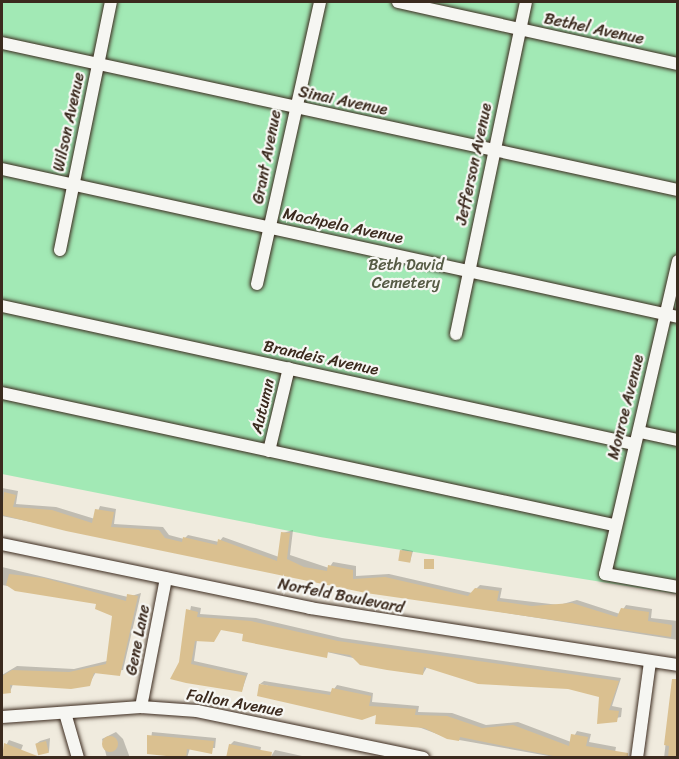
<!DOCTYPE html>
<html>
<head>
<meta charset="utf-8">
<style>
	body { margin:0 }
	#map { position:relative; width:679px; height:759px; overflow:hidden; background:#f0ebde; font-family:Sriracha,sans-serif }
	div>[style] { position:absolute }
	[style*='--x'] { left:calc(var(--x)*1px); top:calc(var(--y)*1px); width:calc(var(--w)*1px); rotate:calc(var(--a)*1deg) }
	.green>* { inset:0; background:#a2e9b5 }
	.shadow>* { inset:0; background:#0003 }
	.building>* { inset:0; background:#dac090; transform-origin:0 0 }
	.round { border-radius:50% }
	.roads { filter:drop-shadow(0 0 2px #3b2a1e) drop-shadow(0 0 2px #3b2a1e) }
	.minor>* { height:12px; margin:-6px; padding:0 6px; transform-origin:6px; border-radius:6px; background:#f6f6f2 }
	span { translate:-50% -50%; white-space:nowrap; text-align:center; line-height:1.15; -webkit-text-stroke:4.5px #f6f6f2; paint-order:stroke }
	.street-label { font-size:16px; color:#3b2a1e }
	.park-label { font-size:16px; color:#555a44 }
	.frame { position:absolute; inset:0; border:3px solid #3b2a1e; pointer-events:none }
</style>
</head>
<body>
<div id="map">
	<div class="green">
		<div style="clip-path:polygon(2px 2px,677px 2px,677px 594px,320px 537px,2px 474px)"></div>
	</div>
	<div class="shadow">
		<div style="clip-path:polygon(2px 488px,18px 491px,16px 504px,56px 507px,95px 519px,100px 506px,116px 509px,114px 524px,163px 527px,169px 535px,184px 539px,188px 535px,219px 542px,223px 537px,279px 557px,283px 533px,293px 530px,290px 555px,329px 568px,333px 562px,356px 566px,356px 576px,389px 574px,472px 593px,480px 585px,502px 588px,500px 598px,559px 605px,577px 600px,620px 614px,626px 605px,652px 609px,651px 618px,678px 621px,678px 640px,366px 591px,2px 516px)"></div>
		<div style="clip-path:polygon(403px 549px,413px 551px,410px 562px,401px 550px)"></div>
		<div style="clip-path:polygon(2px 567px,128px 597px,141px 593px,123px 670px,96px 672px,89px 684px,13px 684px,10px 692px,2px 692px,2px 675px,17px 666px,74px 669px,107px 661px,113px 615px,98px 602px,2px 585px)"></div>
		<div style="clip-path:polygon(191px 606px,201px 608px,200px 614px,256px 618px,342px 638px,621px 678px,612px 706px,622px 708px,621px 717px,598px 722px,600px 696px,569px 688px,427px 667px,423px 674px,222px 628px,197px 640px,194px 661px,248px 673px,242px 690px,180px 663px)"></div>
		<div style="clip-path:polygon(264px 681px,332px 692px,337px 685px,373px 693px,372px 702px,419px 706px,418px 712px,452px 713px,486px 725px,518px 722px,571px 742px,577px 731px,591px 734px,589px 742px,616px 747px,614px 758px,560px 758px,448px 738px,378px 712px,260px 684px)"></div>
		<div style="clip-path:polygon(672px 689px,678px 758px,664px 758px)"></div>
		<div style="clip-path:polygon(116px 732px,123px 739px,130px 758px,107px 758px,102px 739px)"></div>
		<div style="clip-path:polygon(152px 732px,216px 738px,215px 748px,190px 748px,187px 758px,149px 753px)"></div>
		<div style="clip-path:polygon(50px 738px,49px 752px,36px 744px,40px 741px)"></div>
		<div style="clip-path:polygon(9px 740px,23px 745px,18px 758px,2px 753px)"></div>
		<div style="clip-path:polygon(234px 741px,261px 747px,259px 758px,230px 745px)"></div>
		<div style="clip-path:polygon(275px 750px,311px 758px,270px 758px)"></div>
	</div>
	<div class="building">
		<div style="clip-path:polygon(4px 492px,16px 495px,13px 507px,52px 510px,92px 523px,95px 509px,114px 512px,111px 527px,159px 530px,165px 538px,182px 542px,183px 537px,217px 545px,218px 539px,277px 561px,281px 532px,290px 533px,287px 559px,304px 567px,327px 571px,328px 565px,353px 570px,353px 579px,385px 577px,468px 596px,475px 588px,499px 591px,497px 601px,532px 606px,572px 603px,617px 617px,621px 608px,649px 612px,648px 621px,672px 625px,671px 637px,366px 593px,66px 531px,2px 515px)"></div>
		<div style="left:400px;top:550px;width:12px;height:11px;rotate:9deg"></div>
		<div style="left:424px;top:559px;width:10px;height:10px"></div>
		<div style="clip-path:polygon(9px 574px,44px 578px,126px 601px,127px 594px,138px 596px,120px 676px,94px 673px,90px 686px,71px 689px,10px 685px,11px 693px,2px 694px,2px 676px,12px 670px,69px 672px,106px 664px,112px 616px,95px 609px,96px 604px,15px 591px,6px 585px)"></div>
		<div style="clip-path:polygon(186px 609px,198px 612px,197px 617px,251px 621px,338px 641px,619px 681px,609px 710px,619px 711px,617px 722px,597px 724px,599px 697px,568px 689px,478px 684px,424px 667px,423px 675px,387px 670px,360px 665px,350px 655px,328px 652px,327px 658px,242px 641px,243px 634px,221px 630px,214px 642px,195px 641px,191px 664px,246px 676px,242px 692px,186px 683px,170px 679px,179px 662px)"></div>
		<div style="clip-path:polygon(672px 679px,678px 679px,678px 758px,668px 758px,669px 746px,664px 745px)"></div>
		<div style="clip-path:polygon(259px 684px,330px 695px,332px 688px,371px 696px,369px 706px,416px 709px,415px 715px,447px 716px,482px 728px,513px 725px,569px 746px,571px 734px,588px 737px,586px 746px,628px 753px,628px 758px,563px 758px,460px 737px,459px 741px,447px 739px,424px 728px,375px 724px,376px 715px,362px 720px,257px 696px)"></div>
		<div style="clip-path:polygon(147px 735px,214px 741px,212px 754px,187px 749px,186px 758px,147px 754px)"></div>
		<div class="round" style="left:102px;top:736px;width:16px;height:16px"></div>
		<div style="left:46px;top:741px;width:12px;height:11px;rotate:76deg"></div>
		<div style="clip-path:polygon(4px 743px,40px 757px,40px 758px,2px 758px)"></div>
		<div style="clip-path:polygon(229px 744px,272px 752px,271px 758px,226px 758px)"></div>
	</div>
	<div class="roads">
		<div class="minor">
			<div style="--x:398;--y:2;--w:287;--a:12.5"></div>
			<div style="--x:2;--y:43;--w:692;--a:12.27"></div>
			<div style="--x:2;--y:169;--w:692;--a:12.35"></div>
			<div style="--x:60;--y:250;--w:253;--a:-78.4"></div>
			<div style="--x:678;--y:261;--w:321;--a:103.1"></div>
			<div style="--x:605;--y:574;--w:74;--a:10.1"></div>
			<div style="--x:257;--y:284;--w:289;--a:-77.4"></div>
			<div style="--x:2;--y:306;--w:647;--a:12.32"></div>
			<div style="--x:456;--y:334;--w:339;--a:-78.1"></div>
			<div style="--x:2;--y:393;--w:625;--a:12.19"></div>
			<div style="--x:640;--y:432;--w:39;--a:12"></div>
			<div style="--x:269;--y:451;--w:85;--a:-76.5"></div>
			<div style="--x:2;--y:544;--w:315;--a:11.7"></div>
			<div style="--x:310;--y:608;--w:372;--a:8.8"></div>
			<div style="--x:141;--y:707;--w:131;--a:-79"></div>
			<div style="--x:65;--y:713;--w:47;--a:73.9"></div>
			<div style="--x:2;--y:717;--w:139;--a:-4.1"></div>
			<div style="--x:141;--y:707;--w:56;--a:4.1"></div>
			<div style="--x:197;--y:711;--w:231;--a:11.7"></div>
			<div style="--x:637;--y:758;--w:97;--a:-82.3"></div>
		</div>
	</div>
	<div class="street-label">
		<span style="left:594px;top:29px;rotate:12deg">Bethel Avenue</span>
		<span style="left:343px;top:101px;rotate:12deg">Sinai Avenue</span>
		<span style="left:69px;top:122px;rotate:-78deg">Wilson Avenue</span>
		<span style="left:267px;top:157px;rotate:-79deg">Grant Avenue</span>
		<span style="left:474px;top:164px;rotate:-78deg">Jefferson Avenue</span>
		<span style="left:343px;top:226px;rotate:12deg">Machpela Avenue</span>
		<span style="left:321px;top:358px;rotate:12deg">Brandeis Avenue</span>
		<span style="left:263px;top:406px;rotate:-76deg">Autumn</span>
		<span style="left:626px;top:407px;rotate:-76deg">Monroe Avenue</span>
		<span style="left:341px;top:596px;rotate:11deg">Norfeld Boulevard</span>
		<span style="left:138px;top:640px;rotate:-79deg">Gene Lane</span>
		<span style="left:235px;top:703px;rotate:10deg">Fallon Avenue</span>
	</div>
	<div class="park-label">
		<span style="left:406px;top:274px">Beth David<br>Cemetery</span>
	</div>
	<div class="frame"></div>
</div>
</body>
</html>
